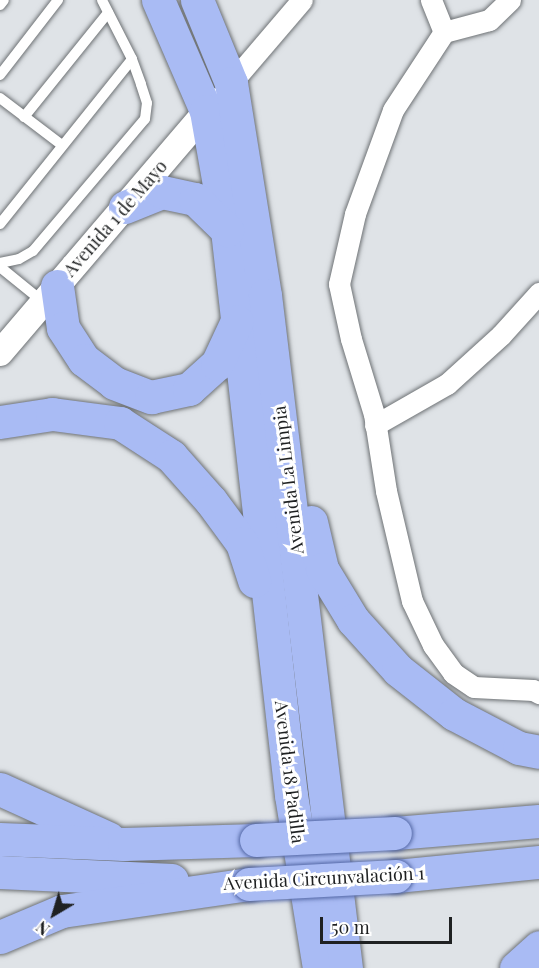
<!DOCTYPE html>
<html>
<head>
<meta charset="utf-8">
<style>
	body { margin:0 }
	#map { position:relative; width:539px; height:968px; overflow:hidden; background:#dfe3e7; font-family:"Playfair Display",serif }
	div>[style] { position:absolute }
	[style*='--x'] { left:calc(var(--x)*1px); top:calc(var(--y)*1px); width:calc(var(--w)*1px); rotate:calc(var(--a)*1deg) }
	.roads { filter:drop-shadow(0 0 2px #6e7275) drop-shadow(0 0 2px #6e7275) }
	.service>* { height:10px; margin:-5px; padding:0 5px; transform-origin:5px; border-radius:5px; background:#fff }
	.minor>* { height:21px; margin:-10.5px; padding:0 10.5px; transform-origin:10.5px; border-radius:10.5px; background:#fff }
	.tertiary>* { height:26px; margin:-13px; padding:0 13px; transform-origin:13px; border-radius:13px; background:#fff }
	.primary>* { height:33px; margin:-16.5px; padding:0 16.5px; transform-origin:16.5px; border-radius:16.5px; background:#a9bbf4 }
	.bridges { filter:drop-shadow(0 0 2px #5468a6) drop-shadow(0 0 2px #5468a6) }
	.primary-bridge>* { height:33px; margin:-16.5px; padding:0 16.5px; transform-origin:16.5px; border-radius:16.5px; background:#a9bbf4 }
	span { translate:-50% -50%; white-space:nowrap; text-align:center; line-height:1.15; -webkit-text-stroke:6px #fff; paint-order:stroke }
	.street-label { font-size:18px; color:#1f2122 }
	.north { position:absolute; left:24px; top:884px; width:60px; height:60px; -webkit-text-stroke:4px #fff; paint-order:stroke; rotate:218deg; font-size:16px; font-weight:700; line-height:24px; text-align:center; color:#1f2122 }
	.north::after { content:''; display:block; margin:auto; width:21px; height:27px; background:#1f2122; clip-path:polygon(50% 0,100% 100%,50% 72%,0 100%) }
	.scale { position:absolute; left:320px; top:917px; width:132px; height:27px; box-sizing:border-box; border:3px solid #1f2122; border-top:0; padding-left:8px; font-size:18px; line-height:21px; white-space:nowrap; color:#1f2122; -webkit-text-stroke:4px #fff; paint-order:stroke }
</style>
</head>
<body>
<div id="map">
	<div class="roads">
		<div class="service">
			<div style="--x:0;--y:5;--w:6;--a:-51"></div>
			<div style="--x:0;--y:75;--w:95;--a:-52.3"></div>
			<div style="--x:0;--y:98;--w:78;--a:37.2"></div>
			<div style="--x:24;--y:117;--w:134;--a:-51.1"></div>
			<div style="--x:0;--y:224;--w:211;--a:-51.3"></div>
			<div style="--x:0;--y:263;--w:19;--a:-12"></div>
			<div style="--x:19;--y:259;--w:16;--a:-30"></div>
			<div style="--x:33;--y:251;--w:173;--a:-49.7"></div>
			<div style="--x:145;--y:119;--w:16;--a:-83"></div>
			<div style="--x:147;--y:103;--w:20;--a:-108"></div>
			<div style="--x:141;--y:84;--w:27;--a:-110"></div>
			<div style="--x:132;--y:59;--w:66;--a:-117"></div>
			<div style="--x:0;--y:267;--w:55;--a:39.1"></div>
		</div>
		<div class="minor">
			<div style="--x:431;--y:0;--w:35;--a:68"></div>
			<div style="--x:510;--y:0;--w:29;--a:136"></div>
			<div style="--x:489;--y:20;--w:47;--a:165.1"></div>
			<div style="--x:444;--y:32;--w:93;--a:123.2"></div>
			<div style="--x:393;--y:110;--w:111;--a:110.1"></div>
			<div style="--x:355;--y:214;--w:72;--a:102.9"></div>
			<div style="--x:339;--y:284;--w:56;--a:77.7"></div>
			<div style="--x:351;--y:339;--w:78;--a:73"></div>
			<div style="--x:374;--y:414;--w:78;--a:81.1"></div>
			<div style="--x:386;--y:491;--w:113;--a:76.7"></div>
			<div style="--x:412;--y:601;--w:49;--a:64.5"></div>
			<div style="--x:433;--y:645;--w:34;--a:54"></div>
			<div style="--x:453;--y:673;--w:25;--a:34"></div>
			<div style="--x:474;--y:687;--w:59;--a:2.9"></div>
			<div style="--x:533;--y:690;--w:7;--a:27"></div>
			<div style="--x:231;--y:83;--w:109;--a:-49.5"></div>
			<div style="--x:375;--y:425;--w:83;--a:-29.7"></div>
			<div style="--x:447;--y:384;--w:73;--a:-42.2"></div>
			<div style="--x:501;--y:335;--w:57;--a:-47.9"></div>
		</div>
		<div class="tertiary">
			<div style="--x:0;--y:353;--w:331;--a:-49.5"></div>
		</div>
		<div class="primary">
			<div style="--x:158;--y:0;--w:121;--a:66.6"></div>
			<div style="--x:206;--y:111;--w:121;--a:80"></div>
			<div style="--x:227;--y:230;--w:569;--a:83.54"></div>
			<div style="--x:291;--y:795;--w:175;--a:80.8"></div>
			<div style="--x:197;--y:0;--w:90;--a:67.7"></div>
			<div style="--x:231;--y:83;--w:215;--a:80.9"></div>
			<div style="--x:265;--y:295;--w:678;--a:83.14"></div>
			<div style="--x:125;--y:207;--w:40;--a:-22"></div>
			<div style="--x:162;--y:192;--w:34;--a:12"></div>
			<div style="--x:195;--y:199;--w:45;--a:44.1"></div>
			<div style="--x:57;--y:286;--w:42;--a:81.9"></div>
			<div style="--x:63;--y:328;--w:38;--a:57"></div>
			<div style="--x:84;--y:360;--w:38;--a:37"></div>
			<div style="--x:114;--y:383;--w:40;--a:21"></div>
			<div style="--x:151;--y:397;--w:39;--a:-12"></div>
			<div style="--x:189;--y:389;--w:38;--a:-42"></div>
			<div style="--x:217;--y:364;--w:47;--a:-65.1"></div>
			<div style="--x:0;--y:422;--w:53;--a:-8.7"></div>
			<div style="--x:52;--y:414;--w:69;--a:7.5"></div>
			<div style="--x:120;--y:423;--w:61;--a:32.9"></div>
			<div style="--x:171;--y:456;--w:60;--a:48.4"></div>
			<div style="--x:211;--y:501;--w:52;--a:53.6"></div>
			<div style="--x:242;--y:543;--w:40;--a:72"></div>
			<div style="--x:311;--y:522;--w:48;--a:76.8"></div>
			<div style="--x:322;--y:569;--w:60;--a:58.7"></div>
			<div style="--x:353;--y:620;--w:67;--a:48"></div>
			<div style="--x:398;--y:670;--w:71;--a:38.2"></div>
			<div style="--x:454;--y:714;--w:73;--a:27.6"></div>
			<div style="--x:519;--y:748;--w:20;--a:11"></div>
			<div style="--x:0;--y:789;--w:119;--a:24.4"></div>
			<div style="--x:395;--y:833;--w:144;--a:-4.8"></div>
			<div style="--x:0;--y:839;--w:124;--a:2.3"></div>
			<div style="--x:124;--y:844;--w:132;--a:-1.7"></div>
			<div style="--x:0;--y:872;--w:172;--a:2.7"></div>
			<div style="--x:396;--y:876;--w:144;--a:-5.6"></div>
			<div style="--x:0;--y:937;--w:67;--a:-22.8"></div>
			<div style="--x:62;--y:911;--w:189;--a:-8.2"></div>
			<div style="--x:516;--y:968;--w:31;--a:-42"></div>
		</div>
	</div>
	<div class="bridges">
		<div class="primary-bridge">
			<div style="--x:256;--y:840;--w:139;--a:-2.9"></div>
			<div style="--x:249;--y:884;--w:147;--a:-3.1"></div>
		</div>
	</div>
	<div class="street-label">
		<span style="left:115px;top:218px;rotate:-49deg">Avenida 1 de Mayo</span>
		<span style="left:288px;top:480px;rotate:-97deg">Avenida La Limpia</span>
		<span style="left:290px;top:772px;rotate:83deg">Avenida 18 Padilla</span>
		<span style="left:324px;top:878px;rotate:-3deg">Avenida Circunvalación 1</span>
	</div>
	<div class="north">N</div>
	<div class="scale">50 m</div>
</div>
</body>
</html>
